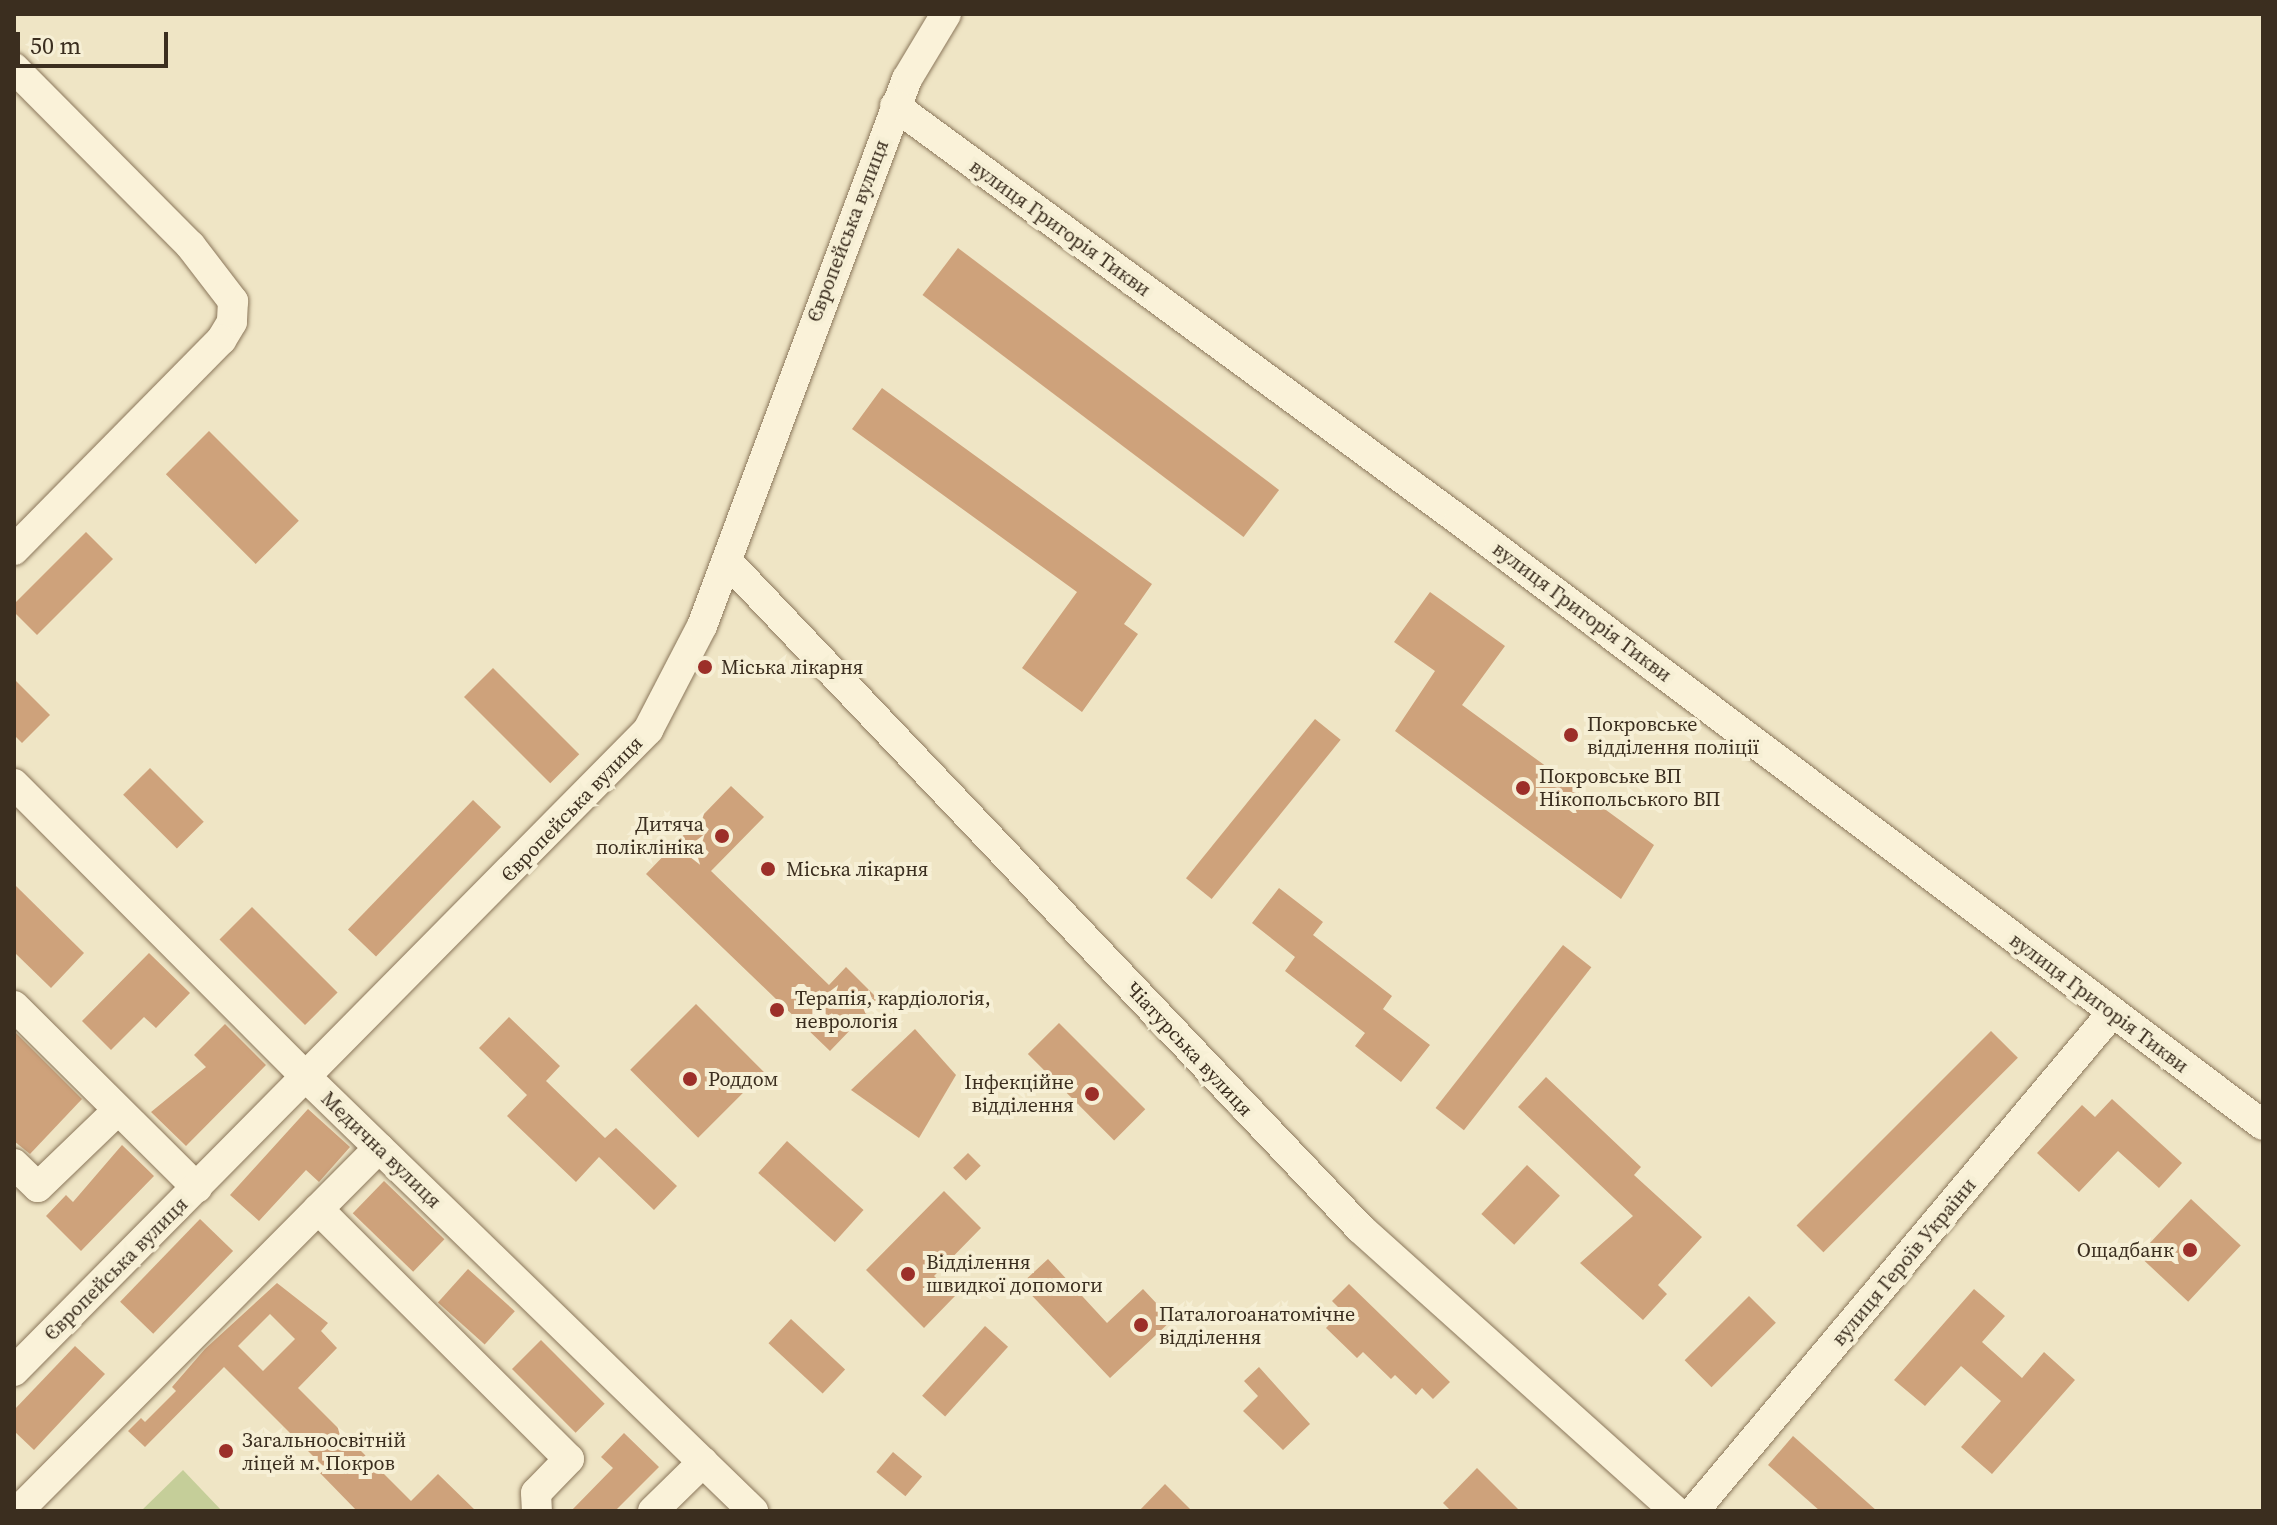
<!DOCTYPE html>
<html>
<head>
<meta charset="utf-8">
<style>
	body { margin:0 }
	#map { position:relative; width:2277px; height:1525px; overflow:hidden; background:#efe5c5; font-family:"Source Serif 4",serif }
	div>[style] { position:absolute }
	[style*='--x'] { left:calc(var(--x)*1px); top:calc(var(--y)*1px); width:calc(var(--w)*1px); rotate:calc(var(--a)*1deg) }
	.green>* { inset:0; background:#c5ce99 }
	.building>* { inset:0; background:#cea27b; transform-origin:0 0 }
	.roads { filter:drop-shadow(0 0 2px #8b775b) drop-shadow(0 0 2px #8b775b) }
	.minor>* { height:30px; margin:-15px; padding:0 15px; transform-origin:15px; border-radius:15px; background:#faf2d9 }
	.dots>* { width:22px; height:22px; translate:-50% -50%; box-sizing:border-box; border:4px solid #f6efd5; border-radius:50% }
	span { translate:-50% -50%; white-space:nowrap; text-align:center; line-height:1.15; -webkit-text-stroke:8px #f6efd5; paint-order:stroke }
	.street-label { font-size:20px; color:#3b2e1f }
	.poi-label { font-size:20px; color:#3b2e1f }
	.left { translate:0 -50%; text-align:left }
	.right { translate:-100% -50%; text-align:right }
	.frame { position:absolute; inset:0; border:16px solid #3b2e1f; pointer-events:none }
	.scale { position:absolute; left:16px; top:32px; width:152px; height:36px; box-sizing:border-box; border:4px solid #3b2e1f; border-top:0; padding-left:10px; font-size:24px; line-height:28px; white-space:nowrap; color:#3b2e1f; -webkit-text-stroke:6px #f6efd5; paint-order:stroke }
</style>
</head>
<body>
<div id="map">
	<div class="green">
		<div style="clip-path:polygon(183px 1470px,222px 1511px,141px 1511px)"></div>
	</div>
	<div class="building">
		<div style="left:958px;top:248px;width:402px;height:59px;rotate:37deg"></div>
		<div style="clip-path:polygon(882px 388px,1152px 584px,1124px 624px,1138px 634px,1082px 712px,1022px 668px,1077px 592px,852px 429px)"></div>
		<div style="left:209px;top:431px;width:127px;height:61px;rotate:45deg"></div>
		<div style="clip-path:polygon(86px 532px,113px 559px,37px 635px,14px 612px,14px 604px)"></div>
		<div style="clip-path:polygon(1430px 592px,1505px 646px,1462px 705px,1654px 845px,1621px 899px,1395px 731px,1435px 671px,1394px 642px)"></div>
		<div style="left:493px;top:668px;width:122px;height:41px;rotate:45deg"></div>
		<div style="clip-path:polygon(14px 679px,50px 715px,22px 743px,14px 735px)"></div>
		<div style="left:1315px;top:719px;width:33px;height:205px;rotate:39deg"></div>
		<div style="left:150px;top:768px;width:76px;height:38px;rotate:45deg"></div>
		<div style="clip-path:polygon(731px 786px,764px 817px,711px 871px,829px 985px,846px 967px,879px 1000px,830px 1051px,646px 874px)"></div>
		<div style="left:473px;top:800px;width:39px;height:180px;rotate:44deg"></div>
		<div style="clip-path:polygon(14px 884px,84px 953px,51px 988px,14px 952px)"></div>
		<div style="clip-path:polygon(1279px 888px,1323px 922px,1313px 935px,1392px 996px,1383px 1009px,1430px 1045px,1401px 1082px,1355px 1046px,1365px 1033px,1285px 971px,1295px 957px,1252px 923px)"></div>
		<div style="left:252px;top:907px;width:121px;height:46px;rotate:45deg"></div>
		<div style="left:1563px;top:945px;width:36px;height:207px;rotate:38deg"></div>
		<div style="clip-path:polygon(149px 953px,190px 993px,156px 1028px,144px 1017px,111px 1050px,82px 1021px)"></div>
		<div style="left:696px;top:1004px;width:96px;height:93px;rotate:45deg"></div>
		<div style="clip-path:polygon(509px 1017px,560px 1066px,546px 1081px,605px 1138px,616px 1128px,677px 1186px,654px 1210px,599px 1157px,576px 1182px,507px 1116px,527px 1095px,479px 1048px)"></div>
		<div style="left:1059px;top:1023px;width:122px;height:44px;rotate:45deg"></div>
		<div style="clip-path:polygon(225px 1024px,266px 1065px,186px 1146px,151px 1112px,206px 1067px,194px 1055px)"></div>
		<div style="clip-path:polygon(915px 1029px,956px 1075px,919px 1138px,851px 1090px)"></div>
		<div style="clip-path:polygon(14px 1031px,82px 1099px,30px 1154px,14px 1141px)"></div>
		<div style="left:1991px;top:1031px;width:38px;height:275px;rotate:45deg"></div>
		<div style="clip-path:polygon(1546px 1077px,1641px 1167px,1634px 1175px,1702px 1237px,1658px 1285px,1667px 1294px,1643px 1320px,1580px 1263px,1633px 1216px,1518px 1107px)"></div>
		<div style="clip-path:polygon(2112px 1099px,2182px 1163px,2159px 1188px,2118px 1151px,2079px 1192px,2037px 1153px,2082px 1105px,2095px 1117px)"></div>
		<div style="clip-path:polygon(308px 1109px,350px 1147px,319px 1182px,306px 1170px,259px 1221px,230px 1195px)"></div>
		<div style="left:787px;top:1141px;width:103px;height:43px;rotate:42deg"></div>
		<div style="clip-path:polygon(122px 1145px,154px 1176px,81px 1251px,46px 1216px,66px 1195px,73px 1202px)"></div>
		<div style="left:968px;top:1153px;width:18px;height:21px;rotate:45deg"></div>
		<div style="left:1527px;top:1165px;width:45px;height:67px;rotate:43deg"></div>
		<div style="left:384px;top:1181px;width:84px;height:45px;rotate:44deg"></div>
		<div style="clip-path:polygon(944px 1191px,981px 1228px,934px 1276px,955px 1296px,924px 1328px,866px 1270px)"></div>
		<div style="left:2191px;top:1199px;width:68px;height:77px;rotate:43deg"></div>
		<div style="left:200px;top:1219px;width:46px;height:115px;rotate:44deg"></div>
		<div style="clip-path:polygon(1048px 1259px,1107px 1323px,1143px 1289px,1172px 1320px,1110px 1378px,1021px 1284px)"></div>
		<div style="left:468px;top:1269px;width:63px;height:45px;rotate:42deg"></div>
		<div style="clip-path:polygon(evenodd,277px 1283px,328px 1323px,321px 1331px,337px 1348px,298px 1388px,411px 1501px,438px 1474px,476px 1511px,357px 1511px,320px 1473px,325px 1468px,224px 1367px,145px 1447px,128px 1431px,141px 1418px,145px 1422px,176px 1391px,172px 1387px,205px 1349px,277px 1283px,270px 1314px,295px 1339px,263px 1371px,238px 1346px,270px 1314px)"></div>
		<div style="clip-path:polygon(1349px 1284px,1450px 1382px,1433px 1399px,1422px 1388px,1416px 1395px,1395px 1375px,1391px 1379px,1363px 1352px,1357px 1358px,1326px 1328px,1342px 1311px,1332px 1301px)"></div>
		<div style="clip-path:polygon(1974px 1289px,2005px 1316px,1982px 1342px,2022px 1378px,2044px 1352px,2075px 1380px,1992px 1474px,1961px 1447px,2001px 1401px,1961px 1366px,1925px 1406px,1894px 1380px)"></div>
		<div style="left:1749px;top:1296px;width:38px;height:91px;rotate:45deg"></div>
		<div style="left:791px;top:1319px;width:74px;height:33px;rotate:43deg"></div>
		<div style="left:985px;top:1326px;width:31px;height:94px;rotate:42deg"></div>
		<div style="left:541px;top:1340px;width:90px;height:41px;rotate:45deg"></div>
		<div style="clip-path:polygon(75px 1346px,105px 1374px,34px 1450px,14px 1431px,14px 1410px)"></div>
		<div style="clip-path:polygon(1259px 1367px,1310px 1424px,1283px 1450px,1243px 1411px,1258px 1396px,1244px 1381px)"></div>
		<div style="clip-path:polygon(624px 1433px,659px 1467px,615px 1511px,571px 1511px,613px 1468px,601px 1457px)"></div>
		<div style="clip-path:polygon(1793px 1436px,1877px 1511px,1820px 1511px,1768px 1465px)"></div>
		<div style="left:893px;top:1452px;width:38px;height:26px;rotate:40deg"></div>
		<div style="clip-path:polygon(1477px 1468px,1520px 1511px,1451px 1511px,1443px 1503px)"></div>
		<div style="clip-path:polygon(1165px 1484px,1192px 1511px,1139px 1511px)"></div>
	</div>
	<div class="roads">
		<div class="minor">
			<div style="--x:14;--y:68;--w:250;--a:45.2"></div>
			<div style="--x:190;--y:245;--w:71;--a:52.5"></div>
			<div style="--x:233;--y:301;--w:21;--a:93"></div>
			<div style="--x:232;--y:322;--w:21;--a:121"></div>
			<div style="--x:221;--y:340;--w:295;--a:134.6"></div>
			<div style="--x:895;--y:106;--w:700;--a:36.28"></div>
			<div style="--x:1459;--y:520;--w:1006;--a:36.96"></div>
			<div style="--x:727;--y:561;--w:921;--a:46.5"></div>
			<div style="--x:1361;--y:1229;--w:422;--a:41.9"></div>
			<div style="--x:14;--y:784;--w:415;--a:45.1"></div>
			<div style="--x:307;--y:1078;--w:622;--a:44.15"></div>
			<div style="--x:14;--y:1006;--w:258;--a:44.8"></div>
			<div style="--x:14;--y:1164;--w:33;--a:44"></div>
			<div style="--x:38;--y:1187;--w:111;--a:-43.9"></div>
			<div style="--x:318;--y:1209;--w:354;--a:44.9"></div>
			<div style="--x:569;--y:1459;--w:47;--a:134.1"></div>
			<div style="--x:536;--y:1493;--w:18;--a:87"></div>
			<div style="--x:14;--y:1371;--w:902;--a:-45.31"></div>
			<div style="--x:648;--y:730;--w:117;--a:-62.6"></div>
			<div style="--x:702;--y:626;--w:584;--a:-69.46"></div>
			<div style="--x:907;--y:79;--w:76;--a:-59"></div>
			<div style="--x:18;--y:1511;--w:512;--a:-45.16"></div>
			<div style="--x:653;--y:1511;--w:70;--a:-44.4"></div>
			<div style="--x:1694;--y:1511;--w:650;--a:-49.99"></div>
		</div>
	</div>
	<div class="dots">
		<div style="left:705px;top:667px;background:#9c2f29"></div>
		<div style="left:1571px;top:735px;background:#9c2f29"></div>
		<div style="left:1523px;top:788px;background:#9c2f29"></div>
		<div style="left:722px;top:836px;background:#9c2f29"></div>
		<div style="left:768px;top:869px;background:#9c2f29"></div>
		<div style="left:777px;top:1010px;background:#9c2f29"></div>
		<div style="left:690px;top:1079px;background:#9c2f29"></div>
		<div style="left:1092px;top:1094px;background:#9c2f29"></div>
		<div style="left:2190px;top:1250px;background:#9c2f29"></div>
		<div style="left:908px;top:1274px;background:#9c2f29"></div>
		<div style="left:1141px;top:1325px;background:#9c2f29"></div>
		<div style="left:226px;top:1451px;background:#9c2f29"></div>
	</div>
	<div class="street-label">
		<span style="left:1060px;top:228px;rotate:36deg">вулиця Григорія Тикви</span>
		<span style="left:848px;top:231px;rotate:-69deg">Європейська вулиця</span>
		<span style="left:1582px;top:612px;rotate:37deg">вулиця Григорія Тикви</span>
		<span style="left:572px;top:809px;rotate:-46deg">Європейська вулиця</span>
		<span style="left:2099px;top:1003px;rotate:37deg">вулиця Григорія Тикви</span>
		<span style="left:1189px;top:1049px;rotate:47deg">Чіатурська вулиця</span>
		<span style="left:381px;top:1150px;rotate:44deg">Медична вулиця</span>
		<span style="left:1904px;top:1262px;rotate:-50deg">вулиця Героїв України</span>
		<span style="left:116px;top:1269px;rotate:-45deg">Європейська вулиця</span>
	</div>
	<div class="poi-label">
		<span class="left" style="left:721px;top:667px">Міська лікарня</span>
		<span class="left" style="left:1587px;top:736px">Покровське<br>відділення поліції</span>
		<span class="left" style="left:1539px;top:788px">Покровське ВП<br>Нікопольського ВП</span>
		<span class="right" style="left:704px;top:836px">Дитяча<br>поліклініка</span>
		<span class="left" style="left:786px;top:869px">Мiська лiкарня</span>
		<span class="left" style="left:795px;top:1010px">Терапія, кардіологія,<br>неврологія</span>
		<span class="left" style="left:708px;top:1079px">Роддом</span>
		<span class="right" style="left:1074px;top:1094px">Інфекційне<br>відділення</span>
		<span class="right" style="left:2174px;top:1250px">Ощадбанк</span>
		<span class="left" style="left:926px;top:1274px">Відділення<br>швидкої допомоги</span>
		<span class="left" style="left:1159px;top:1326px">Паталогоанатомічне<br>відділення</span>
		<span class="left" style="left:242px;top:1452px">Загальноосвітній<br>ліцей м. Покров</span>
	</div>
	<div class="frame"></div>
	<div class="scale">50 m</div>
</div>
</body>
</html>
